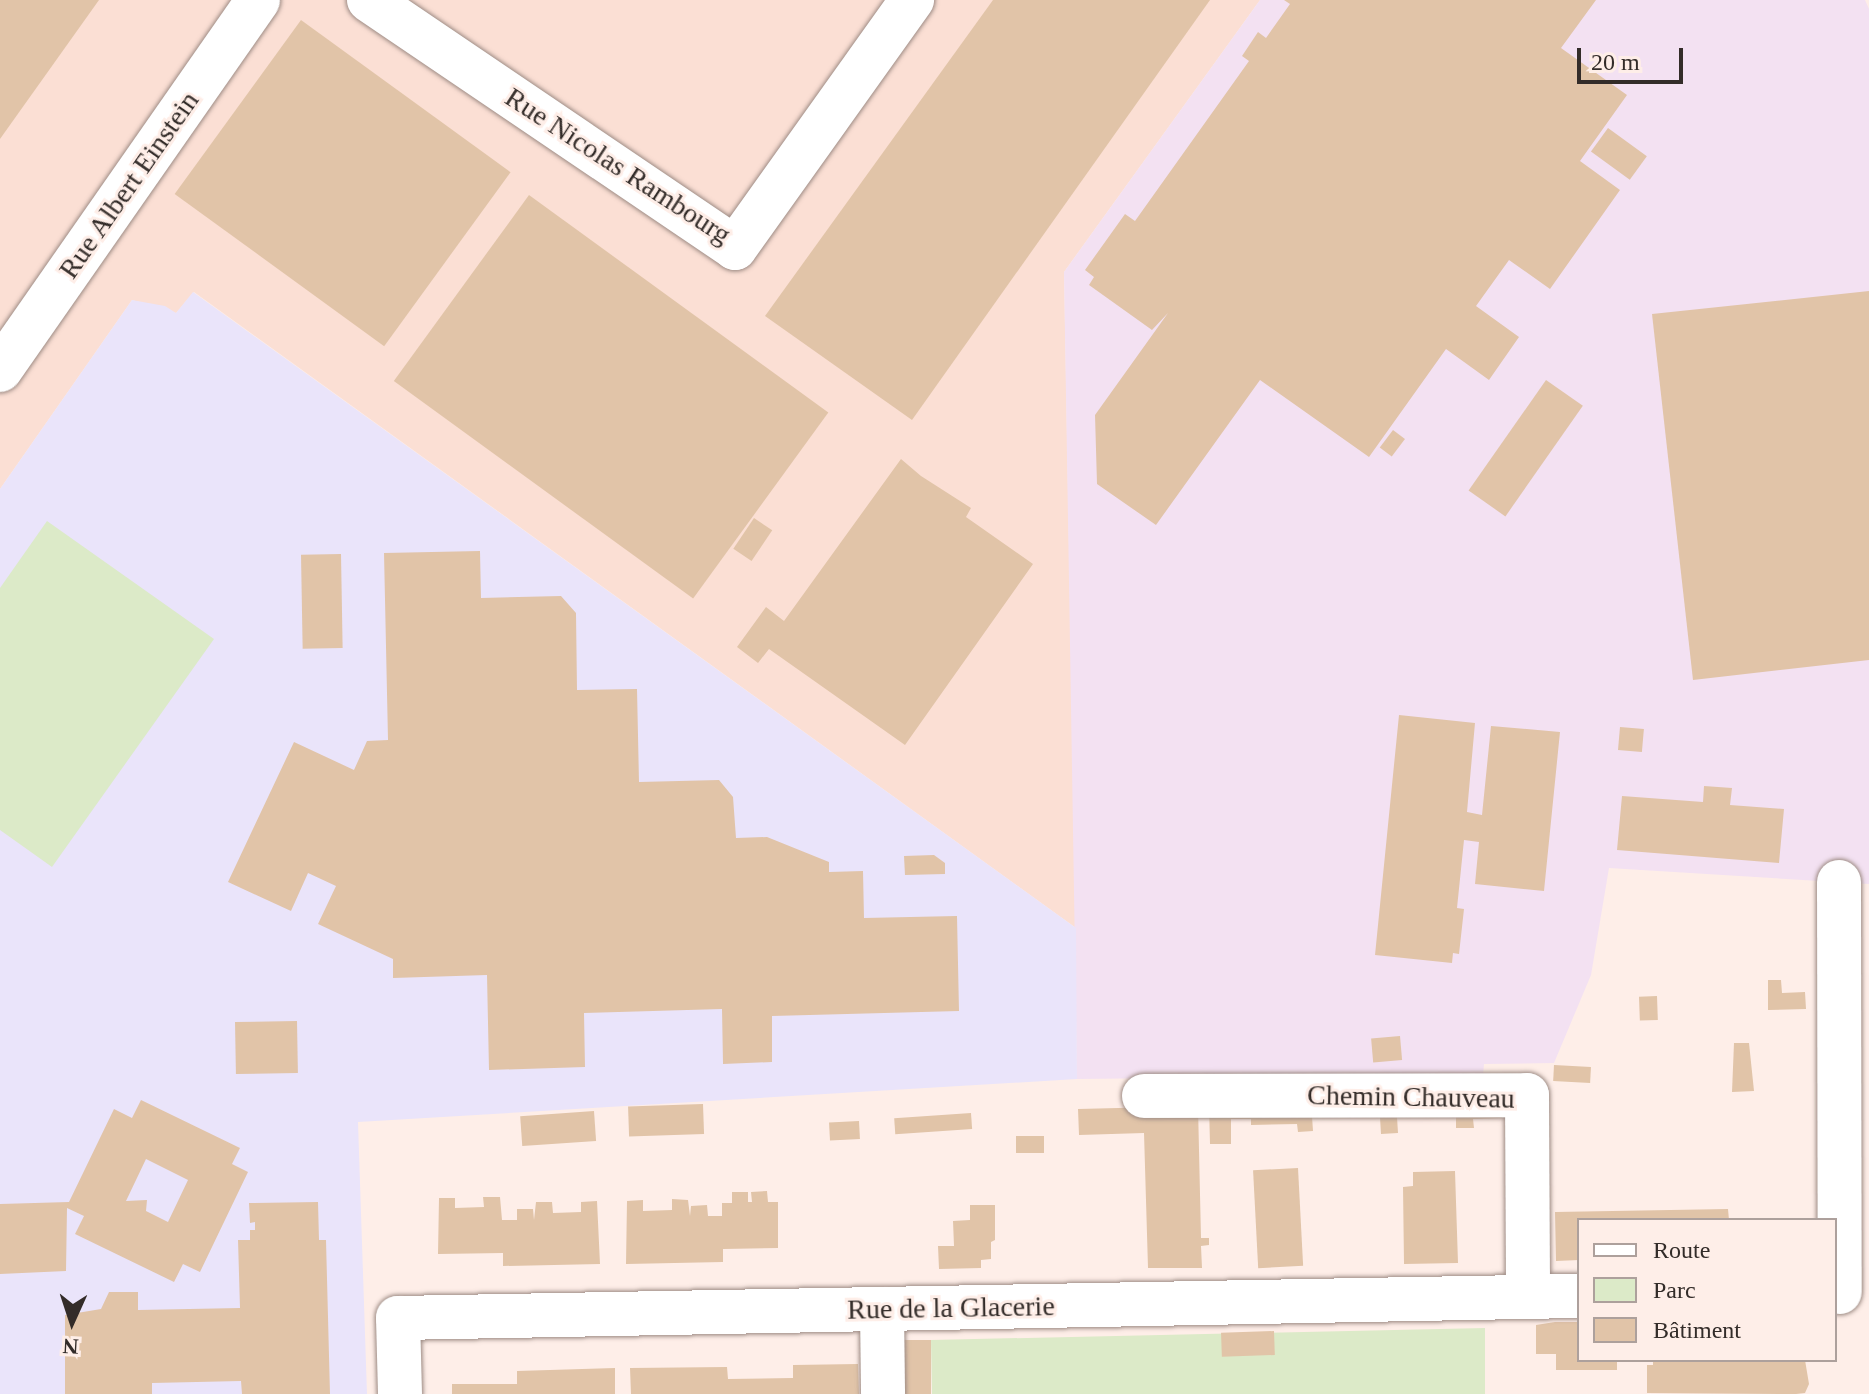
<!DOCTYPE html>
<html>
<head>
<meta charset="utf-8">
<style>
	body { margin:0 }
	#map { position:relative; width:1869px; height:1394px; overflow:hidden; background:#feeee8; font-family:Georgia,serif }
	div>[style] { position:absolute }
	[style*='--x'] { left:calc(var(--x)*1px); top:calc(var(--y)*1px); width:calc(var(--w)*1px); rotate:calc(var(--a)*1deg) }
	.built>* { inset:0; background:#fbdfd4 }
	.industrial>* { inset:0; background:#f3e1f2 }
	.education>* { inset:0; background:#eae4fa }
	.green>* { inset:0; background:#dceac8 }
	.building>* { inset:0; background:#e1c4a8; transform-origin:0 0 }
	.roads { filter:drop-shadow(0 0 2px #9e8c85) drop-shadow(0 0 2px #9e8c85) }
	.minor>* { height:44px; margin:-22px; padding:0 22px; transform-origin:22px; border-radius:22px; background:#fff }
	span { translate:-50% -50%; white-space:nowrap; text-align:center; line-height:1.15; -webkit-text-stroke:6px #feeee8; paint-order:stroke }
	.street-label { font-size:28px; color:#332c29 }
	.legend { position:absolute; left:1577px; top:1218px; width:260px; height:144px; box-sizing:border-box; background:#feeee8; border:2px solid #ada09c; margin:0; padding:10px 14px; list-style:none; font-size:24px; color:#332c29 }
	.legend li { display:flex; align-items:center; gap:16px; height:40px }
	.legend b { width:40px; border:2px solid #ada09c }
	.north { position:absolute; left:32px; top:1282px; width:80px; height:80px; -webkit-text-stroke:6px #feeee8; paint-order:stroke; rotate:183deg; font-size:22px; font-weight:700; line-height:32px; text-align:center; color:#332c29 }
	.north::after { content:''; display:block; margin:auto; width:28px; height:36px; background:#332c29; clip-path:polygon(50% 0,100% 100%,50% 72%,0 100%) }
	.scale { position:absolute; left:1577px; top:48px; width:106px; height:36px; box-sizing:border-box; border:4px solid #332c29; border-top:0; padding-left:10px; font-size:24px; line-height:28px; white-space:nowrap; color:#332c29; -webkit-text-stroke:6px #feeee8; paint-order:stroke }
</style>
</head>
<body>
<div id="map">
	<div class="built">
		<div style="clip-path:polygon(0 0,1260px 0,1064px 272px,1076px 928px,194px 292px,176px 313px,132px 300px,0 489px)"></div>
	</div>
	<div class="industrial">
		<div style="clip-path:polygon(1260px 0,1865px 0,1869px 9px,1869px 884px,1609px 868px,1591px 975px,1554px 1063px,1484px 1064px,1483px 1075px,1077px 1079px,1064px 272px)"></div>
	</div>
	<div class="education">
		<div style="clip-path:polygon(193px 292px,1076px 928px,1077px 1079px,358px 1122px,367px 1394px,0 1394px,0 489px,132px 300px,165px 306px,176px 313px)"></div>
	</div>
	<div class="green">
		<div style="clip-path:polygon(47px 521px,214px 639px,52px 867px,0 830px,0 588px)"></div>
		<div style="clip-path:polygon(1485px 1328px,1485px 1394px,932px 1394px,931px 1340px)"></div>
	</div>
	<div class="building">
		<div style="clip-path:polygon(0 0,99px 0,0 139px)"></div>
		<div style="clip-path:polygon(993px 0,1210px 0,912px 420px,765px 316px)"></div>
		<div style="clip-path:polygon(1284px 0,1596px 0,1561px 48px,1627px 95px,1580px 161px,1620px 190px,1550px 289px,1509px 260px,1476px 306px,1519px 337px,1489px 380px,1446px 349px,1369px 457px,1260px 380px,1156px 525px,1097px 484px,1095px 415px,1168px 313px,1152px 330px,1089px 285px,1094px 277px,1085px 270px,1125px 214px,1135px 221px,1249px 61px,1242px 56px,1258px 32px,1266px 38px,1290px 4px)"></div>
		<div style="left:301px;top:20px;width:259px;height:215px;rotate:36deg"></div>
		<div style="left:1608px;top:128px;width:48px;height:29px;rotate:36deg"></div>
		<div style="left:529px;top:195px;width:370px;height:230px;rotate:36deg"></div>
		<div style="clip-path:polygon(1869px 291px,1869px 660px,1693px 680px,1652px 314px)"></div>
		<div style="left:1546px;top:380px;width:45px;height:135px;rotate:35deg"></div>
		<div style="left:1393px;top:430px;width:15px;height:22px;rotate:37deg"></div>
		<div style="clip-path:polygon(901px 459px,921px 476px,971px 508px,966px 517px,1033px 564px,905px 745px,769px 649px,758px 663px,737px 647px,766px 607px,784px 621px)"></div>
		<div style="left:754px;top:518px;width:22px;height:37px;rotate:34deg"></div>
		<div style="clip-path:polygon(480px 551px,481px 598px,561px 596px,576px 613px,577px 690px,637px 689px,639px 782px,719px 780px,733px 797px,736px 838px,767px 837px,829px 862px,829px 872px,863px 871px,864px 918px,957px 916px,959px 1011px,772px 1016px,772px 1062px,723px 1064px,722px 1009px,584px 1013px,585px 1067px,489px 1070px,487px 975px,393px 978px,393px 959px,318px 924px,336px 886px,308px 873px,291px 911px,228px 882px,294px 742px,354px 770px,367px 741px,388px 740px,384px 553px)"></div>
		<div style="left:341px;top:554px;width:94px;height:40px;rotate:89deg"></div>
		<div style="clip-path:polygon(1399px 715px,1475px 723px,1467px 812px,1482px 815px,1491px 726px,1560px 732px,1544px 891px,1475px 884px,1479px 842px,1464px 840px,1457px 908px,1464px 909px,1459px 954px,1453px 953px,1452px 963px,1375px 955px)"></div>
		<div style="left:1620px;top:727px;width:24px;height:23px;rotate:5deg"></div>
		<div style="clip-path:polygon(1704px 786px,1732px 788px,1730px 805px,1784px 809px,1779px 863px,1617px 850px,1622px 796px,1703px 802px)"></div>
		<div style="clip-path:polygon(934px 855px,945px 863px,945px 874px,905px 875px,904px 856px)"></div>
		<div style="clip-path:polygon(1768px 980px,1781px 980px,1782px 993px,1805px 992px,1806px 1009px,1768px 1010px)"></div>
		<div style="left:1657px;top:996px;width:24px;height:18px;rotate:88deg"></div>
		<div style="left:297px;top:1021px;width:52px;height:62px;rotate:89deg"></div>
		<div style="left:1400px;top:1036px;width:24px;height:29px;rotate:85deg"></div>
		<div style="clip-path:polygon(1734px 1043px,1749px 1043px,1754px 1091px,1732px 1092px)"></div>
		<div style="left:1554px;top:1065px;width:37px;height:16px;rotate:3deg"></div>
		<div style="clip-path:polygon(evenodd,141px 1100px,240px 1148px,232px 1164px,248px 1172px,200px 1272px,183px 1264px,174px 1282px,75px 1234px,84px 1216px,67px 1208px,66px 1271px,0 1274px,0 1204px,69px 1202px,114px 1109px,132px 1118px,141px 1100px,146px 1159px,188px 1180px,168px 1222px,146px 1211px,147px 1200px,126px 1201px,146px 1159px)"></div>
		<div style="clip-path:polygon(1501px 1101px,1502px 1118px,1473px 1119px,1474px 1128px,1456px 1128px,1456px 1115px,1397px 1117px,1398px 1133px,1381px 1134px,1380px 1117px,1312px 1116px,1313px 1131px,1298px 1132px,1297px 1124px,1251px 1125px,1251px 1119px,1231px 1119px,1231px 1144px,1210px 1144px,1209px 1106px)"></div>
		<div style="left:703px;top:1104px;width:30px;height:75px;rotate:88deg"></div>
		<div style="clip-path:polygon(1198px 1106px,1201px 1238px,1209px 1238px,1209px 1245px,1201px 1246px,1202px 1268px,1148px 1268px,1144px 1133px,1079px 1135px,1078px 1109px)"></div>
		<div style="left:594px;top:1111px;width:30px;height:74px;rotate:86deg"></div>
		<div style="left:971px;top:1113px;width:16px;height:77px;rotate:86deg"></div>
		<div style="left:859px;top:1121px;width:18px;height:30px;rotate:87deg"></div>
		<div style="left:1016px;top:1136px;width:28px;height:17px"></div>
		<div style="left:1298px;top:1168px;width:98px;height:45px;rotate:87deg"></div>
		<div style="clip-path:polygon(1455px 1171px,1458px 1263px,1404px 1264px,1403px 1187px,1413px 1186px,1413px 1172px)"></div>
		<div style="clip-path:polygon(767px 1191px,768px 1202px,778px 1202px,778px 1248px,723px 1249px,723px 1262px,626px 1264px,627px 1201px,643px 1200px,643px 1211px,672px 1210px,672px 1199px,688px 1200px,690px 1216px,691px 1206px,707px 1205px,708px 1216px,722px 1216px,722px 1203px,732px 1203px,732px 1192px,748px 1192px,748px 1202px,752px 1202px,751px 1192px)"></div>
		<div style="clip-path:polygon(483px 1197px,500px 1197px,502px 1220px,517px 1220px,517px 1209px,533px 1209px,534px 1220px,536px 1202px,552px 1202px,553px 1213px,581px 1212px,581px 1202px,597px 1201px,600px 1264px,503px 1266px,503px 1253px,438px 1254px,439px 1198px,455px 1198px,455px 1208px,484px 1207px)"></div>
		<div style="clip-path:polygon(318px 1202px,319px 1240px,326px 1240px,330px 1394px,242px 1394px,241px 1381px,152px 1383px,152px 1394px,65px 1394px,65px 1315px,101px 1309px,109px 1292px,138px 1292px,138px 1310px,240px 1308px,238px 1240px,250px 1240px,250px 1230px,255px 1230px,255px 1222px,250px 1223px,249px 1203px)"></div>
		<div style="clip-path:polygon(970px 1205px,995px 1205px,995px 1240px,991px 1242px,991px 1259px,981px 1260px,981px 1268px,939px 1269px,938px 1246px,954px 1246px,953px 1221px,970px 1220px)"></div>
		<div style="clip-path:polygon(1728px 1209px,1729px 1220px,1579px 1220px,1579px 1260px,1556px 1261px,1555px 1212px)"></div>
		<div style="clip-path:polygon(1555px 1322px,1579px 1322px,1579px 1360px,1617px 1360px,1617px 1370px,1556px 1370px,1556px 1354px,1536px 1354px,1536px 1325px)"></div>
		<div style="left:1274px;top:1331px;width:24px;height:53px;rotate:88deg"></div>
		<div style="left:901px;top:1340px;width:30px;height:54px"></div>
		<div style="clip-path:polygon(1653px 1360px,1805px 1360px,1809px 1384px,1805px 1393px,1796px 1394px,1647px 1393px,1647px 1365px,1653px 1365px)"></div>
		<div style="clip-path:polygon(858px 1364px,859px 1394px,631px 1394px,630px 1368px,727px 1367px,728px 1379px,793px 1378px,793px 1365px)"></div>
		<div style="clip-path:polygon(615px 1368px,615px 1394px,452px 1394px,452px 1384px,517px 1384px,517px 1371px)"></div>
	</div>
	<div class="roads">
		<div class="minor">
			<div style="--x:369;--y:0;--w:442;--a:34.1"></div>
			<div style="--x:735;--y:248;--w:305;--a:-54.5"></div>
			<div style="--x:0;--y:370;--w:451;--a:-55.1"></div>
			<div style="--x:1839;--y:882;--w:410;--a:89.9"></div>
			<div style="--x:1144;--y:1096;--w:383;--a:-0.1"></div>
			<div style="--x:1527;--y:1095;--w:202;--a:89.7"></div>
			<div style="--x:882;--y:1309;--w:85;--a:89.3"></div>
			<div style="--x:400;--y:1394;--w:76;--a:-91.5"></div>
			<div style="--x:398;--y:1318;--w:1181;--a:-1.07"></div>
		</div>
	</div>
	<div class="street-label">
		<span style="left:618px;top:166px;rotate:33deg">Rue Nicolas Rambourg</span>
		<span style="left:129px;top:185px;rotate:-55deg">Rue Albert Einstein</span>
		<span style="left:1411px;top:1097px;rotate:1deg">Chemin Chauveau</span>
		<span style="left:951px;top:1308px;rotate:-1deg">Rue de la Glacerie</span>
	</div>
	<ul class="legend">
	<li><b style="height:10px;background:#fff"></b>Route</li>
	<li><b style="height:22px;background:#dceac8"></b>Parc</li>
	<li><b style="height:22px;background:#e1c4a8"></b>Bâtiment</li>
	</ul>
	<div class="north">N</div>
	<div class="scale">20 m</div>
</div>
</body>
</html>
